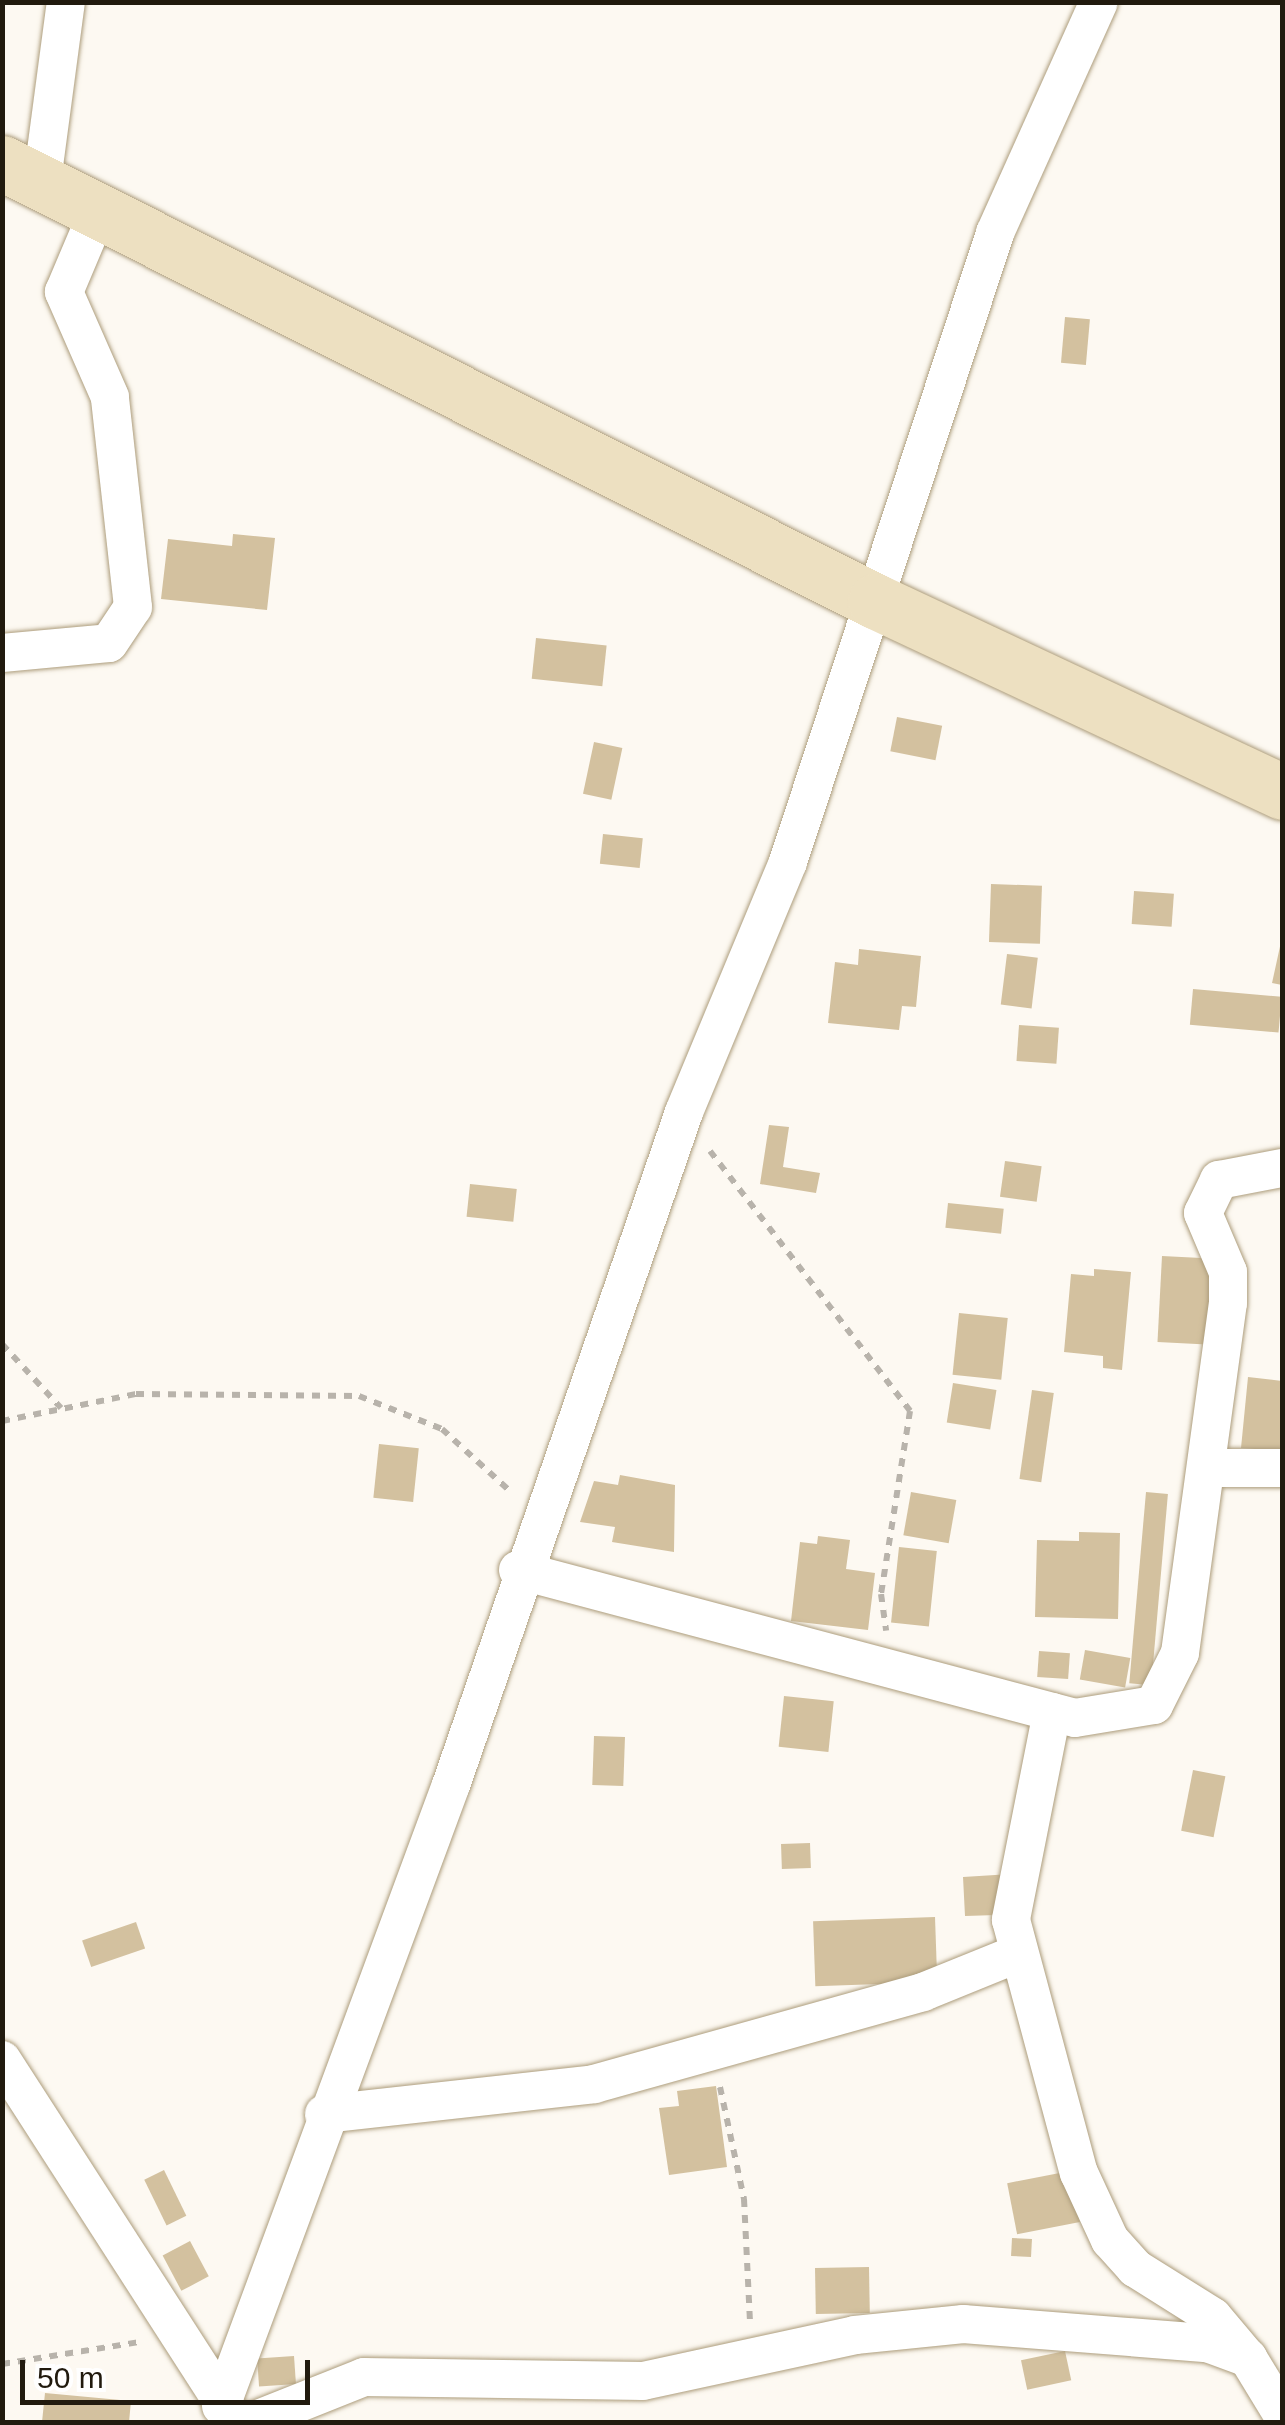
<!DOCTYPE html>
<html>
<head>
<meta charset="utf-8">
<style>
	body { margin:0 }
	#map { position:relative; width:1285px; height:2425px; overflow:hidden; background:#fdf9f2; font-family:Arial,sans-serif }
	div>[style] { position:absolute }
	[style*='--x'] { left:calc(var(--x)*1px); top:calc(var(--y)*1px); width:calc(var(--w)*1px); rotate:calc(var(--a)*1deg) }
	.building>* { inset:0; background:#d3c19f; transform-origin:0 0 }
	.path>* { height:6px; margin-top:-3px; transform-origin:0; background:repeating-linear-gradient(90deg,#b8b3ab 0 8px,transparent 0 16px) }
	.roads { filter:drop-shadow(0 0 2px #ad9d7c) drop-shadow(0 0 2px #ad9d7c) }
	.street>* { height:38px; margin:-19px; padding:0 19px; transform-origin:19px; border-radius:19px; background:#fff }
	.secondary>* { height:55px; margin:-27.5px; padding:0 27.5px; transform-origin:27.5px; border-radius:27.5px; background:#ede0c1 }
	span { translate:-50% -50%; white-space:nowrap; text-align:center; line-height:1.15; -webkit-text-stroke:9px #fff; paint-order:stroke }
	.frame { position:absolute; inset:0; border:5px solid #211a0e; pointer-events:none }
	.scale { position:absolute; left:20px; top:2360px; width:290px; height:45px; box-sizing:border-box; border:5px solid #211a0e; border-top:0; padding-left:12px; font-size:30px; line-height:35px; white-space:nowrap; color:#211a0e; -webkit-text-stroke:8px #fff; paint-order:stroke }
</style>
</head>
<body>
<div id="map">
	<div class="building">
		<div style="left:1065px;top:317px;width:25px;height:46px;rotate:5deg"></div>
		<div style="clip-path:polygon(233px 534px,275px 538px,267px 610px,161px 599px,168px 539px,232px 546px)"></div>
		<div style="left:536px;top:638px;width:71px;height:41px;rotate:6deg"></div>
		<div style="left:897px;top:717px;width:46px;height:35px;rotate:11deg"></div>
		<div style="left:594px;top:742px;width:29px;height:53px;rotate:12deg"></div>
		<div style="left:603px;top:834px;width:40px;height:30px;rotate:6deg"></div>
		<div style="left:991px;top:884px;width:51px;height:58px;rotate:2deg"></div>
		<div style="left:1134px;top:891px;width:40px;height:33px;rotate:4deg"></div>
		<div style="clip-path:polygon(1281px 942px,1282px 942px,1282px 985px,1272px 983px)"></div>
		<div style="clip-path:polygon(859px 949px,921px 956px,916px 1007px,902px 1006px,899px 1030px,828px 1023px,835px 962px,858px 965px)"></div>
		<div style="left:1007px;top:954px;width:31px;height:51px;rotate:7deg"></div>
		<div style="left:1193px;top:989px;width:89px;height:36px;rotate:5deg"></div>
		<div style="left:1019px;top:1025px;width:40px;height:36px;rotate:4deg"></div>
		<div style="clip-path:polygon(769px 1125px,789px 1127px,783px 1167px,820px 1173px,816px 1193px,760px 1184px)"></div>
		<div style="left:1005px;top:1161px;width:37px;height:36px;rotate:8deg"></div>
		<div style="left:470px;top:1184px;width:47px;height:33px;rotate:6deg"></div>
		<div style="left:948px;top:1203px;width:56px;height:25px;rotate:6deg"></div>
		<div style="left:1162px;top:1256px;width:54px;height:86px;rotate:3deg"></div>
		<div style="clip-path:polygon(1094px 1269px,1131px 1272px,1122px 1370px,1103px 1368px,1103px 1356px,1064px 1352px,1071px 1274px,1094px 1276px)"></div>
		<div style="left:959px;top:1313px;width:49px;height:62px;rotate:6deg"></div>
		<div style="clip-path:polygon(1248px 1377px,1282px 1381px,1282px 1451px,1241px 1448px)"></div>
		<div style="left:953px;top:1383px;width:44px;height:40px;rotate:9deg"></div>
		<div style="left:1032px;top:1390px;width:22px;height:90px;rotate:8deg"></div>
		<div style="left:379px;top:1444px;width:40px;height:54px;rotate:6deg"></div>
		<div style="clip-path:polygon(620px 1475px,675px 1485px,674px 1552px,612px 1542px,615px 1527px,580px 1522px,594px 1481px,618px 1485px)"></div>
		<div style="left:911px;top:1492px;width:46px;height:44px;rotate:10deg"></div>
		<div style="left:1146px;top:1492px;width:22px;height:192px;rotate:5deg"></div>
		<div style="clip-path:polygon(1079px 1532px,1120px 1533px,1118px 1619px,1035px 1617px,1037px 1540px,1079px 1541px)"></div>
		<div style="clip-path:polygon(818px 1536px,850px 1540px,846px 1569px,875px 1573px,868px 1630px,791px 1621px,800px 1542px,817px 1544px)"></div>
		<div style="left:899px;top:1547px;width:38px;height:76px;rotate:6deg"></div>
		<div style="left:1085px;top:1650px;width:46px;height:30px;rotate:10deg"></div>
		<div style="left:1039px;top:1651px;width:31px;height:26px;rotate:4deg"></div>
		<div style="left:784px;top:1696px;width:50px;height:51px;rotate:6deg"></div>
		<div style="left:594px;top:1736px;width:31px;height:49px;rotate:2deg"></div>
		<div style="left:1193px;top:1770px;width:33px;height:62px;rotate:11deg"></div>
		<div style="left:810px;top:1843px;width:25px;height:29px;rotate:88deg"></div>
		<div style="clip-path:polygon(1011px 1874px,1013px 1898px,996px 1899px,997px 1915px,965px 1916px,963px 1877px)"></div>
		<div style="left:935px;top:1917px;width:65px;height:122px;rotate:88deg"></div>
		<div style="left:136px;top:1922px;width:28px;height:57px;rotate:71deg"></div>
		<div style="clip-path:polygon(716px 2086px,727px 2167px,669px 2175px,659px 2108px,679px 2106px,677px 2091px)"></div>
		<div style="left:164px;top:2170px;width:51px;height:22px;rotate:64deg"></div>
		<div style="left:1070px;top:2171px;width:52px;height:64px;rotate:79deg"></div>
		<div style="left:1012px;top:2238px;width:20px;height:18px;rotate:3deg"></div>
		<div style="left:190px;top:2241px;width:40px;height:31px;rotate:62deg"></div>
		<div style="left:869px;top:2267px;width:46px;height:54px;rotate:89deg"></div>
		<div style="left:1065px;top:2351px;width:30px;height:45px;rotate:78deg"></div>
		<div style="left:294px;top:2356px;width:28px;height:37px;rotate:86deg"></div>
		<div style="clip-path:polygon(45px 2393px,131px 2401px,129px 2422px,42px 2422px)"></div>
	</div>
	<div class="path">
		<div style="--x:710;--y:1151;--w:328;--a:52.4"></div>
		<div style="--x:910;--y:1411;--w:185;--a:99"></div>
		<div style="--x:881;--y:1594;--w:37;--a:82"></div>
		<div style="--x:2;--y:1344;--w:87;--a:47.3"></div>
		<div style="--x:2;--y:1421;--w:137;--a:-11.4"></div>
		<div style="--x:136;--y:1394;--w:223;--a:0.5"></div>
		<div style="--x:359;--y:1396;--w:89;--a:21.7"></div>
		<div style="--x:442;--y:1429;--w:95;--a:42.4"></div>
		<div style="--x:720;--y:2087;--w:115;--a:77.9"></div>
		<div style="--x:744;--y:2199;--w:123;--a:87.2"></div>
		<div style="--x:2;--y:2364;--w:140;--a:-9.1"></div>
	</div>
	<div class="roads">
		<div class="street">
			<div style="--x:42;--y:181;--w:181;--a:-82.4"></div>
			<div style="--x:2;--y:653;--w:107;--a:-5.3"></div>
			<div style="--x:109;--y:643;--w:43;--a:-56.3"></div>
			<div style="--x:133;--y:607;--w:211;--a:-96.3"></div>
			<div style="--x:110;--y:397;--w:115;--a:-113.7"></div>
			<div style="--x:64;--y:292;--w:90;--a:-67.1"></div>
			<div style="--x:1206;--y:1468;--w:76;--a:0"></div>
			<div style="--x:518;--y:1570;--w:576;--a:14.88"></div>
			<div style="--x:1075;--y:1718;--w:80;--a:-9.3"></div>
			<div style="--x:1154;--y:1705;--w:58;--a:-63.4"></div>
			<div style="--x:1180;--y:1653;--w:353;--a:-82.2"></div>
			<div style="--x:1228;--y:1303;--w:31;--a:-90"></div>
			<div style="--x:1228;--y:1272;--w:64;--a:-113"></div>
			<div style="--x:1203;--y:1213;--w:37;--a:-64"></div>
			<div style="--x:1219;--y:1180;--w:64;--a:-10.8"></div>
			<div style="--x:1052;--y:1712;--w:212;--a:101.2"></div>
			<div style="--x:1011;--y:1920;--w:262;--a:75"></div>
			<div style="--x:1079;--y:2173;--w:74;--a:65.2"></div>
			<div style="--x:1110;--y:2240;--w:38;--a:48"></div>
			<div style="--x:1135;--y:2268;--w:92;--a:32.1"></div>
			<div style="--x:1213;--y:2317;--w:50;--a:49.9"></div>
			<div style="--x:2;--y:2060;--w:427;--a:57.2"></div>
			<div style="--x:324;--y:2114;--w:272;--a:-6.3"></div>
			<div style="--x:594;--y:2084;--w:342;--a:-15.6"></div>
			<div style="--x:923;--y:1992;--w:98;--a:-22.1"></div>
			<div style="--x:221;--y:2406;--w:662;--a:-69.68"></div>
			<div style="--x:451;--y:1785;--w:712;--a:-70.9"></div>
			<div style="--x:684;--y:1112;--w:271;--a:-67.4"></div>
			<div style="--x:788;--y:862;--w:662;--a:-71.78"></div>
			<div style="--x:995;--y:233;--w:253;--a:-65.8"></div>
			<div style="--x:251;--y:2422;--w:122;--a:-21.7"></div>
			<div style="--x:364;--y:2377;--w:279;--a:0.8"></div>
			<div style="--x:643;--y:2381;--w:217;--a:-12.2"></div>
			<div style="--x:855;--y:2335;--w:109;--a:-5.8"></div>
			<div style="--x:963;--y:2324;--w:245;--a:4.5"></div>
			<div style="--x:1207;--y:2343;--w:44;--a:20.1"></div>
			<div style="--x:1248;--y:2358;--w:66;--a:58.7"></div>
		</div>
		<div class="secondary">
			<div style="--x:2;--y:163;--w:977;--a:26.64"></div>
			<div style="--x:875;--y:601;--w:450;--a:25.1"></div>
		</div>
	</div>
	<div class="frame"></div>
	<div class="scale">50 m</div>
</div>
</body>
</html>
